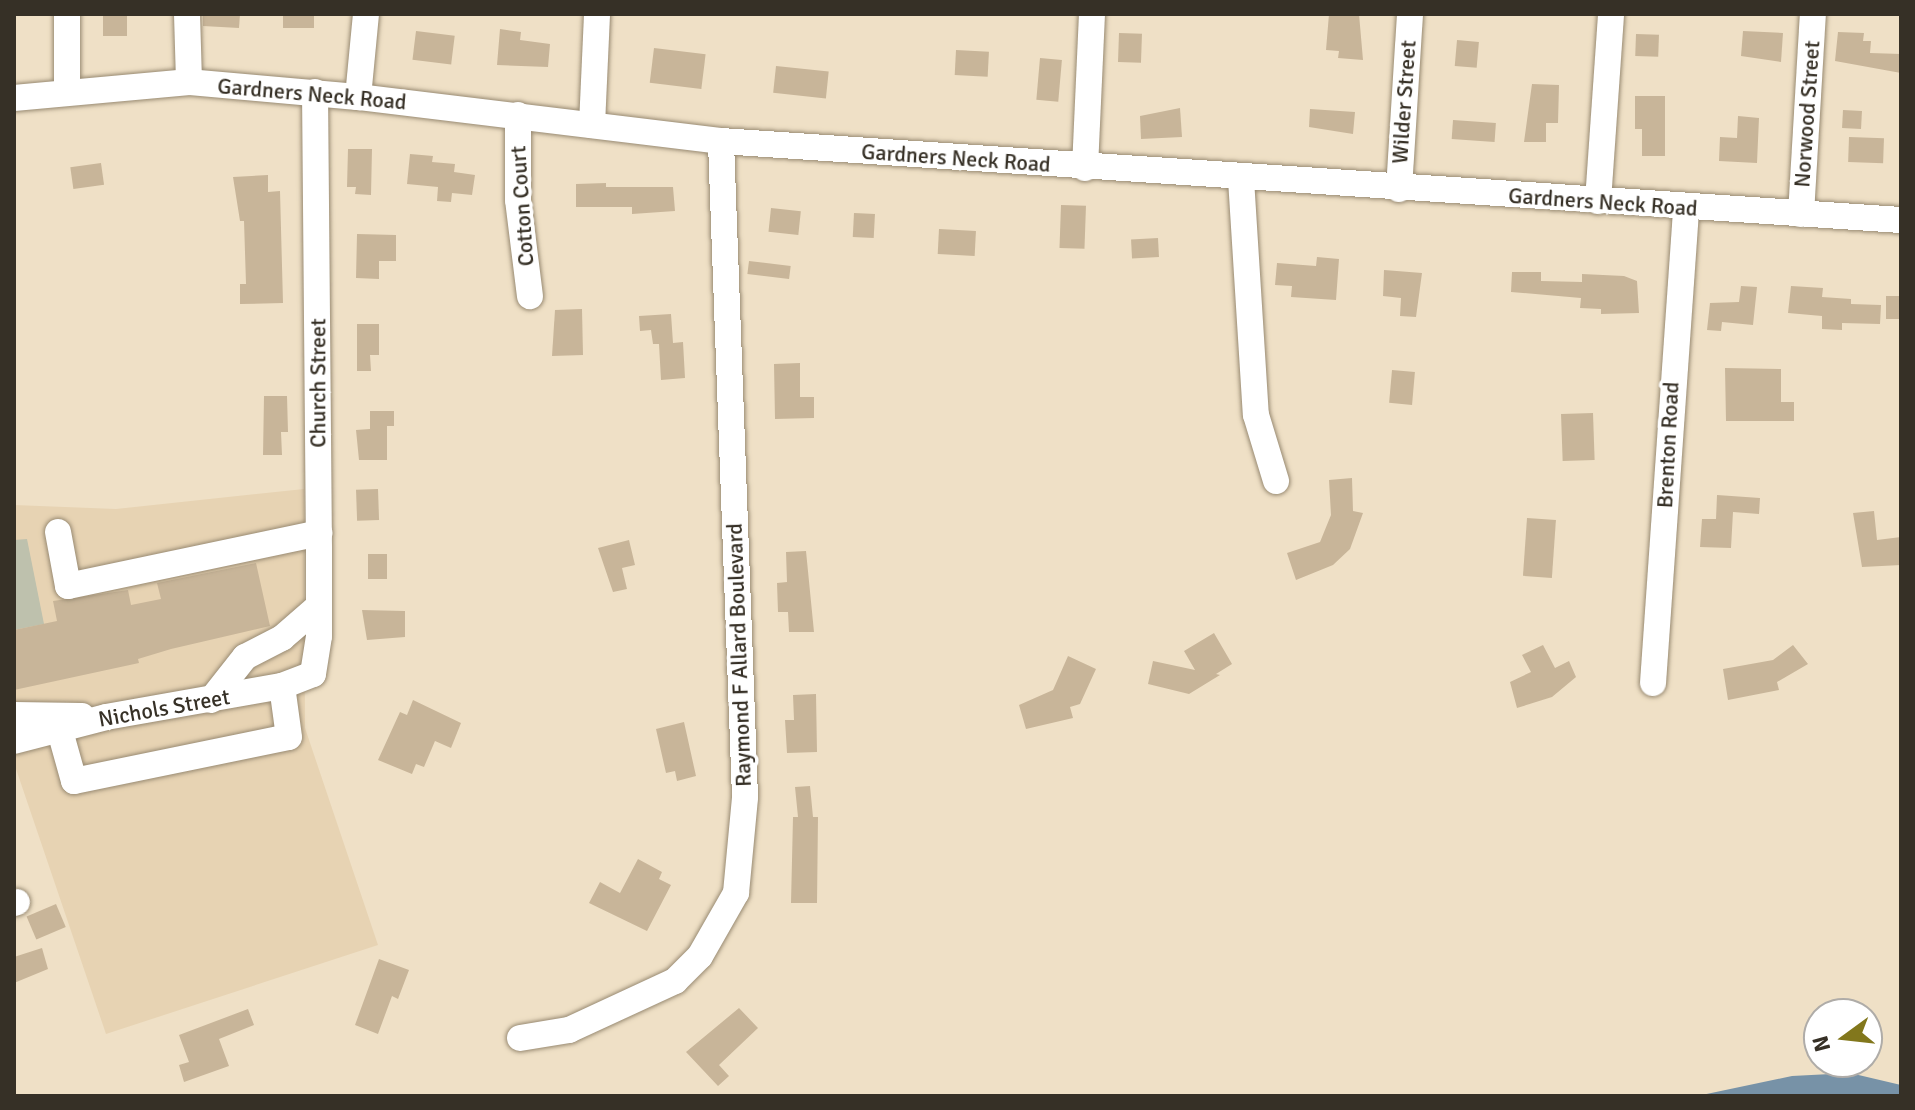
<!DOCTYPE html>
<html>
<head>
<meta charset="utf-8">
<style>
	body { margin:0 }
	#map { position:relative; width:1915px; height:1110px; overflow:hidden; background:#efe0c6; font-family:Signika,sans-serif }
	div>[style] { position:absolute }
	[style*='--x'] { left:calc(var(--x)*1px); top:calc(var(--y)*1px); width:calc(var(--w)*1px); rotate:calc(var(--a)*1deg) }
	.built>* { inset:0; background:#e7d3b3 }
	.green>* { inset:0; background:#bec1ad }
	.water>* { inset:0; background:#7792a7 }
	.building>* { inset:0; background:#c8b599; transform-origin:0 0 }
	.roads { filter:drop-shadow(0 0 2px #988a72) drop-shadow(0 0 2px #988a72) }
	.minor>* { height:26px; margin:-13px; padding:0 13px; transform-origin:13px; border-radius:13px; background:#fff }
	span { translate:-50% -50%; white-space:nowrap; text-align:center; line-height:1.15; -webkit-text-stroke:7px #fff; paint-order:stroke }
	.street-label { font-size:22px; color:#363026 }
	.frame { position:absolute; inset:0; border:16px solid #363026; pointer-events:none }
	.north { position:absolute; left:1803px; top:998px; width:80px; height:80px; box-sizing:border-box; background:#fff; border:2px solid #afaca8; border-radius:50%; rotate:255deg; font-size:22px; font-weight:700; line-height:32px; text-align:center; color:#363026 }
	.north::after { content:''; display:block; margin:auto; width:28px; height:36px; background:#82771c; clip-path:polygon(50% 0,100% 100%,50% 72%,0 100%) }
</style>
</head>
<body>
<div id="map">
	<div class="built">
		<div style="clip-path:polygon(304px 489px,305px 728px,378px 945px,106px 1034px,14px 763px,14px 505px,116px 509px)"></div>
	</div>
	<div class="green">
		<div style="clip-path:polygon(27px 539px,44px 624px,14px 630px,14px 540px)"></div>
	</div>
	<div class="water">
		<div style="clip-path:polygon(1850px 1073px,1901px 1085px,1901px 1096px,1697px 1096px,1792px 1076px)"></div>
	</div>
	<div class="building">
		<div style="left:103px;top:14px;width:24px;height:22px"></div>
		<div style="clip-path:polygon(203px 14px,240px 14px,239px 28px,203px 26px)"></div>
		<div style="left:283px;top:14px;width:31px;height:14px"></div>
		<div style="clip-path:polygon(1329px 14px,1359px 14px,1363px 60px,1338px 58px,1339px 51px,1326px 50px)"></div>
		<div style="clip-path:polygon(500px 29px,521px 32px,520px 40px,550px 44px,548px 67px,497px 65px)"></div>
		<div style="left:416px;top:31px;width:39px;height:29px;rotate:7deg"></div>
		<div style="clip-path:polygon(1743px 31px,1783px 33px,1781px 62px,1741px 56px)"></div>
		<div style="clip-path:polygon(1838px 32px,1864px 33px,1863px 41px,1871px 41px,1870px 53px,1901px 54px,1901px 73px,1835px 61px)"></div>
		<div style="left:1119px;top:33px;width:23px;height:29px;rotate:2deg"></div>
		<div style="left:1636px;top:34px;width:23px;height:22px;rotate:2deg"></div>
		<div style="left:1457px;top:40px;width:22px;height:26px;rotate:5deg"></div>
		<div style="left:654px;top:48px;width:52px;height:35px;rotate:7deg"></div>
		<div style="left:956px;top:50px;width:33px;height:25px;rotate:3deg"></div>
		<div style="left:1040px;top:58px;width:22px;height:42px;rotate:5deg"></div>
		<div style="left:776px;top:66px;width:53px;height:27px;rotate:6deg"></div>
		<div style="clip-path:polygon(1532px 84px,1559px 85px,1558px 123px,1546px 123px,1546px 142px,1524px 142px)"></div>
		<div style="clip-path:polygon(1635px 96px,1665px 96px,1665px 156px,1642px 156px,1642px 129px,1635px 129px)"></div>
		<div style="clip-path:polygon(1180px 108px,1182px 137px,1141px 139px,1140px 116px)"></div>
		<div style="clip-path:polygon(1310px 109px,1355px 112px,1353px 134px,1309px 127px)"></div>
		<div style="left:1843px;top:110px;width:19px;height:18px;rotate:3deg"></div>
		<div style="clip-path:polygon(1738px 116px,1759px 118px,1757px 163px,1719px 161px,1720px 137px,1737px 138px)"></div>
		<div style="left:1453px;top:120px;width:43px;height:19px;rotate:4deg"></div>
		<div style="left:1849px;top:137px;width:35px;height:25px;rotate:2deg"></div>
		<div style="clip-path:polygon(348px 149px,372px 149px,371px 195px,355px 194px,356px 187px,347px 187px)"></div>
		<div style="clip-path:polygon(410px 154px,433px 156px,432px 162px,455px 164px,454px 172px,475px 175px,472px 195px,452px 193px,451px 202px,437px 201px,438px 187px,407px 184px)"></div>
		<div style="left:101px;top:163px;width:22px;height:31px;rotate:82deg"></div>
		<div style="clip-path:polygon(268px 175px,268px 192px,280px 191px,283px 303px,240px 304px,240px 284px,246px 284px,244px 221px,240px 221px,233px 177px)"></div>
		<div style="clip-path:polygon(606px 183px,606px 187px,673px 187px,675px 211px,632px 214px,632px 207px,576px 207px,576px 184px)"></div>
		<div style="left:1061px;top:205px;width:25px;height:43px;rotate:2deg"></div>
		<div style="left:771px;top:208px;width:30px;height:24px;rotate:6deg"></div>
		<div style="left:854px;top:213px;width:21px;height:24px;rotate:3deg"></div>
		<div style="left:939px;top:229px;width:37px;height:25px;rotate:3deg"></div>
		<div style="clip-path:polygon(357px 234px,396px 235px,396px 261px,379px 261px,379px 279px,356px 278px)"></div>
		<div style="left:1158px;top:238px;width:19px;height:27px;rotate:87deg"></div>
		<div style="clip-path:polygon(1317px 257px,1339px 259px,1336px 300px,1291px 297px,1292px 286px,1275px 285px,1277px 263px,1316px 266px)"></div>
		<div style="left:749px;top:261px;width:42px;height:13px;rotate:7deg"></div>
		<div style="clip-path:polygon(1384px 270px,1422px 273px,1416px 317px,1400px 316px,1401px 298px,1383px 296px)"></div>
		<div style="clip-path:polygon(1512px 272px,1541px 272px,1541px 281px,1582px 282px,1582px 274px,1624px 276px,1637px 281px,1639px 313px,1601px 314px,1601px 309px,1580px 308px,1581px 298px,1511px 292px)"></div>
		<div style="clip-path:polygon(1741px 286px,1757px 287px,1753px 325px,1722px 322px,1721px 331px,1707px 330px,1710px 303px,1739px 302px)"></div>
		<div style="clip-path:polygon(1791px 286px,1823px 288px,1822px 297px,1851px 299px,1851px 304px,1881px 305px,1880px 324px,1842px 323px,1842px 330px,1822px 329px,1822px 316px,1788px 313px)"></div>
		<div style="left:1886px;top:296px;width:15px;height:23px"></div>
		<div style="clip-path:polygon(582px 309px,583px 355px,552px 356px,555px 310px)"></div>
		<div style="clip-path:polygon(671px 314px,673px 343px,683px 342px,685px 378px,661px 380px,659px 344px,653px 344px,651px 330px,640px 331px,639px 316px)"></div>
		<div style="clip-path:polygon(357px 324px,379px 324px,379px 355px,370px 355px,371px 371px,357px 371px)"></div>
		<div style="clip-path:polygon(800px 363px,800px 397px,814px 397px,814px 418px,775px 419px,774px 364px)"></div>
		<div style="clip-path:polygon(1725px 368px,1781px 369px,1781px 402px,1794px 402px,1794px 421px,1726px 421px)"></div>
		<div style="left:1392px;top:370px;width:23px;height:33px;rotate:5deg"></div>
		<div style="clip-path:polygon(264px 396px,287px 396px,288px 432px,281px 432px,282px 455px,263px 455px)"></div>
		<div style="clip-path:polygon(370px 411px,394px 411px,394px 426px,387px 426px,387px 460px,359px 460px,356px 430px,370px 429px)"></div>
		<div style="left:1593px;top:413px;width:47px;height:32px;rotate:88deg"></div>
		<div style="clip-path:polygon(1352px 478px,1353px 511px,1363px 513px,1350px 549px,1333px 565px,1296px 580px,1287px 553px,1320px 542px,1331px 515px,1329px 480px)"></div>
		<div style="left:378px;top:489px;width:31px;height:22px;rotate:88deg"></div>
		<div style="clip-path:polygon(1717px 495px,1760px 498px,1759px 514px,1733px 512px,1731px 548px,1700px 547px,1702px 519px,1716px 519px)"></div>
		<div style="clip-path:polygon(1874px 511px,1877px 540px,1901px 537px,1901px 565px,1862px 567px,1853px 513px)"></div>
		<div style="left:1527px;top:518px;width:29px;height:58px;rotate:4deg"></div>
		<div style="clip-path:polygon(629px 540px,635px 565px,622px 568px,627px 589px,613px 592px,598px 548px)"></div>
		<div style="clip-path:polygon(806px 551px,814px 632px,789px 632px,788px 612px,778px 612px,777px 583px,787px 582px,786px 552px)"></div>
		<div style="left:368px;top:554px;width:19px;height:25px"></div>
		<div style="clip-path:polygon(256px 563px,270px 626px,171px 649px,138px 659px,139px 663px,14px 690px,14px 630px,57px 621px,53px 601px,128px 590px,131px 605px,161px 599px,157px 583px)"></div>
		<div style="clip-path:polygon(362px 610px,405px 611px,405px 637px,367px 640px)"></div>
		<div style="clip-path:polygon(1214px 633px,1232px 664px,1216px 674px,1220px 675px,1189px 694px,1148px 684px,1153px 661px,1195px 670px,1184px 651px)"></div>
		<div style="clip-path:polygon(1543px 645px,1555px 668px,1569px 661px,1576px 677px,1552px 697px,1517px 708px,1510px 682px,1531px 672px,1522px 655px)"></div>
		<div style="clip-path:polygon(1793px 645px,1808px 664px,1777px 682px,1779px 690px,1728px 700px,1723px 669px,1773px 660px)"></div>
		<div style="clip-path:polygon(1068px 656px,1096px 669px,1080px 704px,1070px 707px,1073px 718px,1026px 729px,1019px 705px,1053px 690px)"></div>
		<div style="clip-path:polygon(816px 694px,817px 752px,787px 753px,785px 720px,794px 720px,793px 695px)"></div>
		<div style="clip-path:polygon(413px 700px,461px 723px,451px 748px,435px 741px,424px 767px,416px 764px,412px 774px,378px 760px,400px 712px,407px 715px)"></div>
		<div style="clip-path:polygon(684px 722px,696px 776px,677px 781px,675px 771px,666px 773px,656px 729px)"></div>
		<div style="clip-path:polygon(810px 786px,813px 817px,818px 817px,817px 903px,791px 903px,793px 817px,798px 817px,795px 787px)"></div>
		<div style="clip-path:polygon(638px 859px,662px 872px,659px 879px,671px 885px,647px 931px,589px 903px,600px 882px,620px 893px)"></div>
		<div style="left:56px;top:904px;width:25px;height:32px;rotate:67deg"></div>
		<div style="clip-path:polygon(42px 948px,48px 969px,14px 983px,14px 957px)"></div>
		<div style="clip-path:polygon(379px 959px,409px 970px,398px 999px,392px 996px,378px 1034px,355px 1025px)"></div>
		<div style="clip-path:polygon(739px 1008px,758px 1028px,719px 1065px,729px 1076px,718px 1086px,686px 1052px)"></div>
		<div style="clip-path:polygon(248px 1009px,254px 1025px,219px 1039px,229px 1066px,184px 1082px,179px 1065px,189px 1062px,179px 1035px)"></div>
	</div>
	<div class="roads">
		<div class="minor">
			<div style="--x:67;--y:14;--w:77;--a:90"></div>
			<div style="--x:187;--y:14;--w:68;--a:88.3"></div>
			<div style="--x:358;--y:97;--w:83;--a:-84.5"></div>
			<div style="--x:14;--y:98;--w:176;--a:-5.2"></div>
			<div style="--x:189;--y:82;--w:170;--a:5.1"></div>
			<div style="--x:358;--y:97;--w:366;--a:6.9"></div>
			<div style="--x:721;--y:141;--w:1183;--a:3.83"></div>
			<div style="--x:518;--y:115;--w:85;--a:90"></div>
			<div style="--x:518;--y:200;--w:97;--a:82.9"></div>
			<div style="--x:592;--y:125;--w:111;--a:-87.4"></div>
			<div style="--x:1085;--y:168;--w:154;--a:-87.4"></div>
			<div style="--x:1241;--y:179;--w:236;--a:86.4"></div>
			<div style="--x:1256;--y:415;--w:69;--a:73.1"></div>
			<div style="--x:1399;--y:189;--w:175;--a:-86.4"></div>
			<div style="--x:1598;--y:201;--w:187;--a:-86"></div>
			<div style="--x:1801;--y:214;--w:200;--a:-86.6"></div>
			<div style="--x:58;--y:532;--w:55;--a:79.5"></div>
			<div style="--x:68;--y:586;--w:257;--a:-11.9"></div>
			<div style="--x:1653;--y:683;--w:477;--a:-86"></div>
			<div style="--x:211;--y:700;--w:55;--a:-51.7"></div>
			<div style="--x:245;--y:657;--w:42;--a:-27.2"></div>
			<div style="--x:282;--y:638;--w:49;--a:-40.9"></div>
			<div style="--x:14;--y:715;--w:68;--a:0.8"></div>
			<div style="--x:60;--y:731;--w:52;--a:74.4"></div>
			<div style="--x:74;--y:781;--w:219;--a:-11.6"></div>
			<div style="--x:289;--y:737;--w:51;--a:-97.8"></div>
			<div style="--x:14;--y:741;--w:95;--a:-14.6"></div>
			<div style="--x:106;--y:717;--w:179;--a:-10"></div>
			<div style="--x:282;--y:686;--w:33;--a:-21"></div>
			<div style="--x:313;--y:674;--w:38;--a:-81"></div>
			<div style="--x:319;--y:636;--w:88;--a:-90"></div>
			<div style="--x:319;--y:548;--w:456;--a:-90.5"></div>
			<div style="--x:14;--y:903;--w:3;--a:-18"></div>
			<div style="--x:520;--y:1038;--w:50;--a:-9.3"></div>
			<div style="--x:569;--y:1030;--w:117;--a:-24.8"></div>
			<div style="--x:675;--y:981;--w:35;--a:-45"></div>
			<div style="--x:700;--y:956;--w:73;--a:-60.3"></div>
			<div style="--x:736;--y:893;--w:96;--a:-84.6"></div>
			<div style="--x:745;--y:797;--w:656;--a:-92.1"></div>
		</div>
	</div>
	<div class="street-label">
		<span style="left:312px;top:94px;rotate:5deg">Gardners Neck Road</span>
		<span style="left:1404px;top:102px;rotate:-86deg">Wilder Street</span>
		<span style="left:1807px;top:114px;rotate:-86deg">Norwood Street</span>
		<span style="left:956px;top:158px;rotate:4deg">Gardners Neck Road</span>
		<span style="left:1603px;top:202px;rotate:4deg">Gardners Neck Road</span>
		<span style="left:522px;top:206px;rotate:-94deg">Cotton Court</span>
		<span style="left:318px;top:383px;rotate:-90deg">Church Street</span>
		<span style="left:1668px;top:445px;rotate:-87deg">Brenton Road</span>
		<span style="left:739px;top:655px;rotate:-92deg">Raymond F Allard Boulevard</span>
		<span style="left:164px;top:708px;rotate:-10deg">Nichols Street</span>
	</div>
	<div class="frame"></div>
	<div class="north">N</div>
</div>
</body>
</html>
